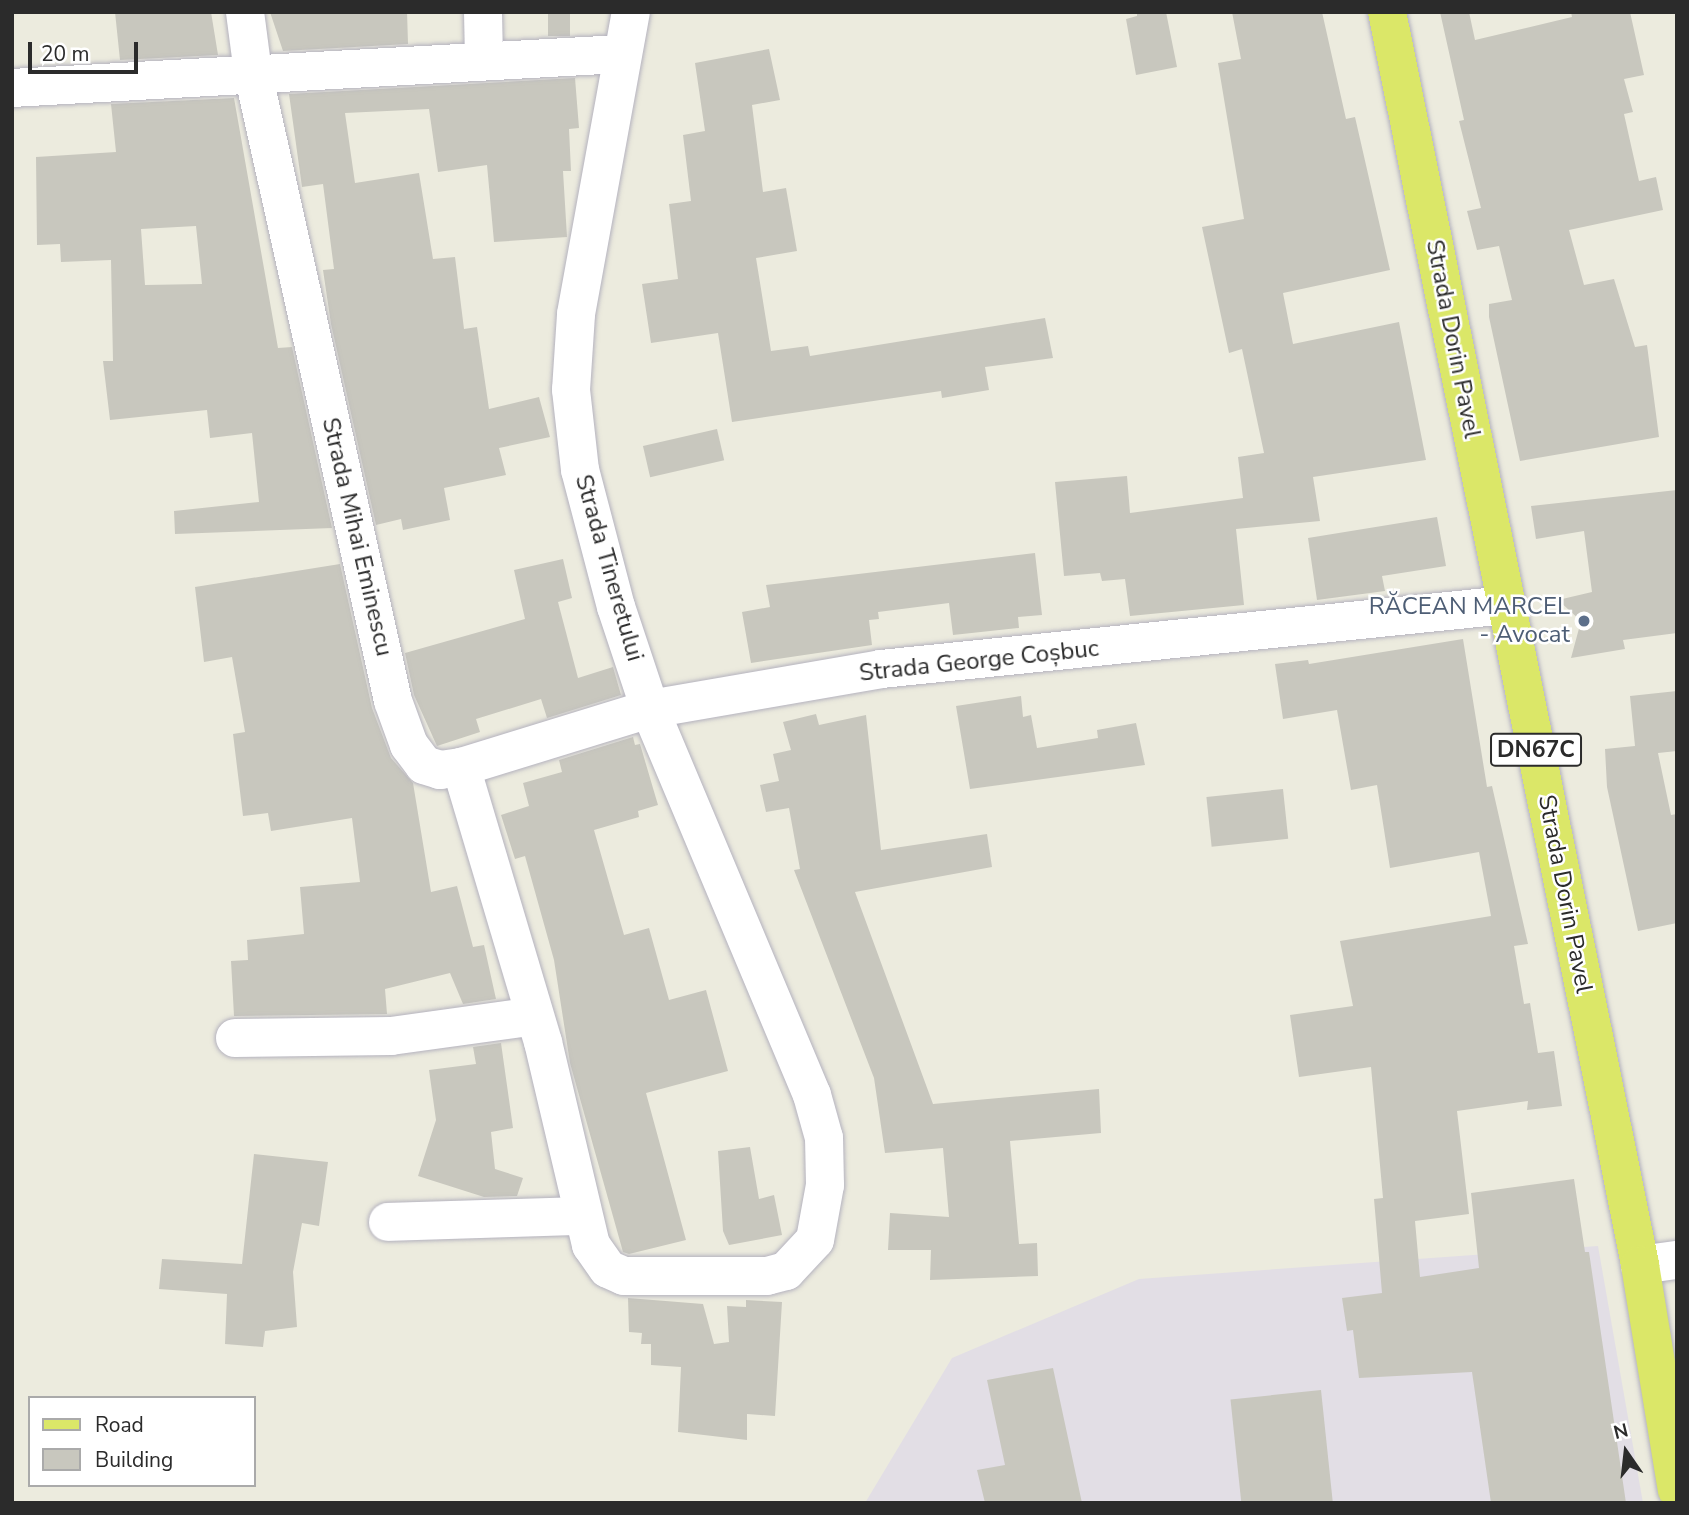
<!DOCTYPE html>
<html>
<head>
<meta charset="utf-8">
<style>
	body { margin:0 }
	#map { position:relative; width:1689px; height:1515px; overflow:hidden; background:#ecebde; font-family:"Nunito Sans",sans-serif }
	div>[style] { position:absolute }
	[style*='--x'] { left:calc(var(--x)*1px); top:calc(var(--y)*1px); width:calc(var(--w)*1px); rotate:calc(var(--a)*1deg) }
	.industrial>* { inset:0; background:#e2dee5 }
	.building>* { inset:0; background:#c8c7be; transform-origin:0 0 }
	.roads { filter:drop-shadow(0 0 2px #b4b2be) drop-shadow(0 0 2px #b4b2be) }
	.minor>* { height:38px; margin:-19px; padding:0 19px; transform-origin:19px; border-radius:19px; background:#fff }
	.major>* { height:38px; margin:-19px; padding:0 19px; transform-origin:19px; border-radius:19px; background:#dbe768 }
	.dots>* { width:19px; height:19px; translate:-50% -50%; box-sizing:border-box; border:4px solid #fff; border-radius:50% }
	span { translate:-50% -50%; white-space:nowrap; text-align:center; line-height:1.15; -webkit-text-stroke:5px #fff; paint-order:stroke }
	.shield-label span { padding:2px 5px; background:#fff; border:2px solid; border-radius:5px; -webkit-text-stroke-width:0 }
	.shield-label { font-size:23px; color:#2b2b2b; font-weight:700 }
	.street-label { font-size:24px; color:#2b2b2b }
	.service-label { font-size:24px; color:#4e5e75 }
	.right { translate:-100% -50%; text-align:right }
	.frame { position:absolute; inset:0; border:14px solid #2b2b2b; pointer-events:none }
	.legend { position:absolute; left:28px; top:1396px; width:228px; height:91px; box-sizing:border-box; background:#fff; border:2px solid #aaa; margin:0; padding:9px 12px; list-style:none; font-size:21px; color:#2b2b2b }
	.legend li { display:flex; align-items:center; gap:14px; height:35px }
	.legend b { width:35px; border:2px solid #aaa }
	.north { position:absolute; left:1591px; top:1417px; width:70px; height:70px; -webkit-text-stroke:5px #fff; paint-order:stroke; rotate:346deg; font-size:19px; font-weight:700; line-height:28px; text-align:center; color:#2b2b2b }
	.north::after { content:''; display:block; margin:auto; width:24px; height:32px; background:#2b2b2b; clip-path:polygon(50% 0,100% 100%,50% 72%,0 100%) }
	.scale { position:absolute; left:28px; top:42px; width:110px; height:32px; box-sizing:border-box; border:4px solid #2b2b2b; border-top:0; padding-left:9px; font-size:21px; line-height:24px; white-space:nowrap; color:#2b2b2b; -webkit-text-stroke:5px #fff; paint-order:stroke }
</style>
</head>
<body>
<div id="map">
	<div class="industrial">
		<div style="clip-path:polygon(1598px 1246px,1643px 1503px,865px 1503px,952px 1358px,1139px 1279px)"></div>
	</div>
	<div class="building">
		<div style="clip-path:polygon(115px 12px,211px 12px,218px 55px,120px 60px)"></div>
		<div style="clip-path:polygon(270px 12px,407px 12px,408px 44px,283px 51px)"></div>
		<div style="left:548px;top:12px;width:22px;height:24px"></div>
		<div style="clip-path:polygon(1137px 12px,1166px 12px,1177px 67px,1136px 75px,1126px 19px,1137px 16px)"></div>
		<div style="clip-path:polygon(1232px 12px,1322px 12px,1346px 119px,1355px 117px,1390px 270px,1283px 293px,1293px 344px,1399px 322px,1426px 460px,1313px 477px,1320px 521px,1236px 529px,1244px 605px,1130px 616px,1125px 579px,1102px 581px,1100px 573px,1064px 576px,1055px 482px,1127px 476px,1130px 513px,1243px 498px,1238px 457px,1264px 453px,1242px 349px,1229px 353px,1202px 227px,1244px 219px,1218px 63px,1241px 59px)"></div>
		<div style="clip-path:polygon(1440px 12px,1469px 12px,1475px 40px,1572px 17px,1571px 12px,1630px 12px,1644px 75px,1624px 79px,1633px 112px,1624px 114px,1639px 181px,1656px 177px,1663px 210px,1569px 230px,1584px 285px,1614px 279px,1635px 347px,1647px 345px,1659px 437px,1520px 461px,1489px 317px,1489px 304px,1512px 300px,1499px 246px,1477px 250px,1467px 211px,1481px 208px,1459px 121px,1464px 120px)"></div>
		<div style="clip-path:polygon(769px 49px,780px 100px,752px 105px,763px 192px,786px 188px,797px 251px,756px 258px,771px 351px,808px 346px,810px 356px,1045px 318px,1053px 358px,985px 367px,989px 390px,942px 398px,941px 391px,732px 422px,718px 333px,651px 343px,642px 284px,678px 279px,669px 204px,691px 201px,683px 135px,705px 131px,695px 63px)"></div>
		<div style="clip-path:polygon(575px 78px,579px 128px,569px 129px,571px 171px,563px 171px,567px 237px,494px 242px,487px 165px,438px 172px,429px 109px,345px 113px,355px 183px,419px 173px,433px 259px,455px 257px,464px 329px,477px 327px,489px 409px,539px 397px,550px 437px,499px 448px,506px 475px,444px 488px,450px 520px,403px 530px,401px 519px,376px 525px,331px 324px,323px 270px,334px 269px,323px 184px,302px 187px,289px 94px)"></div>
		<div style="clip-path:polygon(evenodd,234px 98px,278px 348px,292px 347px,332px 528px,175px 534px,174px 511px,259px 502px,252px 433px,210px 438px,207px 410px,110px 420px,103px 361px,113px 361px,111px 260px,61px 262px,60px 244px,37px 245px,36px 157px,116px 152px,111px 104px,234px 98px,196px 226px,202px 284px,145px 285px,141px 229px,196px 226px)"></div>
		<div style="left:717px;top:429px;width:32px;height:76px;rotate:77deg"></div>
		<div style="clip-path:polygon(1677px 490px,1677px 633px,1623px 640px,1625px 649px,1571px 658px,1581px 621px,1558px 600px,1592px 592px,1584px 531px,1536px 539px,1531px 506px)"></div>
		<div style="clip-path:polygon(1437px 517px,1446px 566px,1382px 576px,1385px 591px,1317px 600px,1308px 538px)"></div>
		<div style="clip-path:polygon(1035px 553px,1042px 615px,1018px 617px,1019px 628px,953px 635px,949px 603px,878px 612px,879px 619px,869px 620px,872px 645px,751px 663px,742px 612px,770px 607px,766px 585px)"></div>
		<div style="clip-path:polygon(563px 559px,572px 598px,558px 602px,578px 678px,613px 667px,621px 695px,547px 718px,541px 699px,476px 719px,480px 732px,437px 746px,414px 695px,405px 653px,525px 619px,514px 570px)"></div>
		<div style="clip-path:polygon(340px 564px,372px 708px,391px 758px,413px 783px,431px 892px,457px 886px,473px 947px,484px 945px,496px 999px,463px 1004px,450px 973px,385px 989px,387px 1014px,234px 1016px,231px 961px,248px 960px,247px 940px,304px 934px,300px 887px,360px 882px,352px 818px,271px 831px,268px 813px,243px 816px,233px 734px,245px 732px,232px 657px,204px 662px,195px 587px)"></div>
		<div style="clip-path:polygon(1463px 639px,1487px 787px,1492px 786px,1528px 944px,1514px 946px,1524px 1004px,1530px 1003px,1538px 1053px,1554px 1051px,1562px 1106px,1527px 1110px,1528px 1101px,1457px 1111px,1469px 1214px,1415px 1221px,1420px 1277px,1479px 1268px,1471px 1193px,1574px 1179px,1585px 1252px,1589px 1252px,1626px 1503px,1491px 1503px,1472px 1372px,1359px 1378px,1353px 1330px,1347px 1331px,1342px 1298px,1382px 1293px,1374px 1199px,1383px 1198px,1371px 1067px,1299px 1077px,1290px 1015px,1353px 1006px,1340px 941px,1491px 916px,1479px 852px,1390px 868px,1377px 785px,1351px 790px,1337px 710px,1283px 719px,1275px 664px,1308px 660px,1309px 664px)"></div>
		<div style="clip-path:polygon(1677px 691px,1677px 751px,1658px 753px,1671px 815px,1677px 814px,1677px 923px,1638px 931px,1607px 787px,1605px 749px,1635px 746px,1630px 696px)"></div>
		<div style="clip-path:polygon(1021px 696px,1023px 717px,1031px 715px,1037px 748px,1098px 738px,1097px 730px,1136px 723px,1145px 765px,970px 789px,956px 706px)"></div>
		<div style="clip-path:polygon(816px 714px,819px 725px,866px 715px,881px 850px,987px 834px,992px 867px,855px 892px,933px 1104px,1099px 1089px,1101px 1133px,1010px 1141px,1019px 1244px,1037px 1243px,1038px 1276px,930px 1280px,931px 1250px,888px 1250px,890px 1213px,949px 1217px,943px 1148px,885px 1153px,874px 1078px,794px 870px,800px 869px,789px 808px,766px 812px,760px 785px,779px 781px,773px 754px,791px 750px,783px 722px)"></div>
		<div style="clip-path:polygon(633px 737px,635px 745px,640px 744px,658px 805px,638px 811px,639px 817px,594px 830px,624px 935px,649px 928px,669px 1000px,706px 990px,728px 1071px,646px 1093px,686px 1240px,629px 1254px,623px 1252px,570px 1063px,554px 960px,525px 856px,515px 859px,501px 815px,529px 806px,523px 783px,562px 772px,559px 760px)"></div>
		<div style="left:1283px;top:789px;width:50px;height:77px;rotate:84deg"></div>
		<div style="clip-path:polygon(501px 1043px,513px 1128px,491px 1132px,495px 1169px,523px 1178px,517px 1196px,484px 1197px,418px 1176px,436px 1120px,429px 1070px,476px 1064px,473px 1047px)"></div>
		<div style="clip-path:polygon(750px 1147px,759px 1199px,774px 1195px,782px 1235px,729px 1245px,723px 1231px,718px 1151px)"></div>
		<div style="clip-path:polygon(254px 1154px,328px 1162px,319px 1226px,302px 1223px,293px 1272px,297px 1327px,265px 1331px,263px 1347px,225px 1344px,227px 1294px,159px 1289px,162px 1259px,242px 1264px)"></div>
		<div style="clip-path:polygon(628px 1298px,703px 1304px,714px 1344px,729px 1342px,727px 1306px,746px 1307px,746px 1300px,782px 1302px,775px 1416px,747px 1414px,747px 1440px,678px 1432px,681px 1367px,651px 1365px,651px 1344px,641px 1344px,642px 1333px,629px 1332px)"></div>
		<div style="clip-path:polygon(1053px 1368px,1082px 1503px,985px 1503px,977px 1470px,1005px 1465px,987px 1380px)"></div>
		<div style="left:1321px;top:1390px;width:114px;height:91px;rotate:84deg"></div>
	</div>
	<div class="roads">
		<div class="minor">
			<div style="--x:245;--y:12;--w:62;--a:82.5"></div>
			<div style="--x:253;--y:73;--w:643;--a:77.43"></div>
			<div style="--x:393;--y:701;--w:47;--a:70"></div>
			<div style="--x:409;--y:745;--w:25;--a:53"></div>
			<div style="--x:424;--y:765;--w:17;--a:17"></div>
			<div style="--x:440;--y:770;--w:21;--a:-8"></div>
			<div style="--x:461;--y:767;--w:287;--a:73.4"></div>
			<div style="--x:543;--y:1042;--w:209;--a:76.7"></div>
			<div style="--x:591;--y:1245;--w:29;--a:55"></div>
			<div style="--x:608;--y:1269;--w:17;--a:24"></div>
			<div style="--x:624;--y:1276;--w:143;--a:0"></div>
			<div style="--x:767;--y:1276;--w:20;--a:-15"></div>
			<div style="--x:786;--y:1271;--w:42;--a:-46.9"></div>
			<div style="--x:815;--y:1240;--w:56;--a:-79.7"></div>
			<div style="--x:825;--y:1185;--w:47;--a:-91.2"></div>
			<div style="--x:824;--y:1138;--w:45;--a:-105.6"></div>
			<div style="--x:812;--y:1095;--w:419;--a:-112.8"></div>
			<div style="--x:650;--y:709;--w:108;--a:-108.4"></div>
			<div style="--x:616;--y:607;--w:142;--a:-104.7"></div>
			<div style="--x:580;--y:470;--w:81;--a:-96.4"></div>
			<div style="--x:571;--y:390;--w:76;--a:-86.2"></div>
			<div style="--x:576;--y:314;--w:307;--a:-79.7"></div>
			<div style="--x:483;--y:12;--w:46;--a:88.8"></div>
			<div style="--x:12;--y:88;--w:610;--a:-3.2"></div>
			<div style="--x:461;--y:767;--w:198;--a:-17.1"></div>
			<div style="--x:650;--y:709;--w:234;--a:-9.8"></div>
			<div style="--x:881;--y:669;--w:629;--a:-5.84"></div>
			<div style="--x:235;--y:1038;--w:156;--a:-0.7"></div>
			<div style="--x:391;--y:1036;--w:145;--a:-7.9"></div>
			<div style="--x:388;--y:1222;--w:192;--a:-1.8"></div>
			<div style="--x:1640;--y:1265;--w:37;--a:-8"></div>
		</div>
		<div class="major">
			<div style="--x:1387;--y:12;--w:1278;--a:78.58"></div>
			<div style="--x:1640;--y:1265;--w:228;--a:80.7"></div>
		</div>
	</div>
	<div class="dots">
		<div style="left:1584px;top:621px;background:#5c6f8a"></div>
	</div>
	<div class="shield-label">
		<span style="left:1536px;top:750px">DN67C</span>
	</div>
	<div class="street-label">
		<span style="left:1453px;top:339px;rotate:79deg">Strada Dorin Pavel</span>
		<span style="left:357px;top:537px;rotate:77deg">Strada Mihai Eminescu</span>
		<span style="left:609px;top:568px;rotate:74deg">Strada Tineretului</span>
		<span style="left:979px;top:661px;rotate:-6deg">Strada George Coșbuc</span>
		<span style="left:1565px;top:894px;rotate:79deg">Strada Dorin Pavel</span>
	</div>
	<div class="service-label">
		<span class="right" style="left:1570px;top:621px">RĂCEAN MARCEL<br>- Avocat</span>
	</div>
	<div class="frame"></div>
	<ul class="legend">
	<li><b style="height:9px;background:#dbe768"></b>Road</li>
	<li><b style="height:19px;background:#c8c7be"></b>Building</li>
	</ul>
	<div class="north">N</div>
	<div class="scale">20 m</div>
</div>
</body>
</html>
